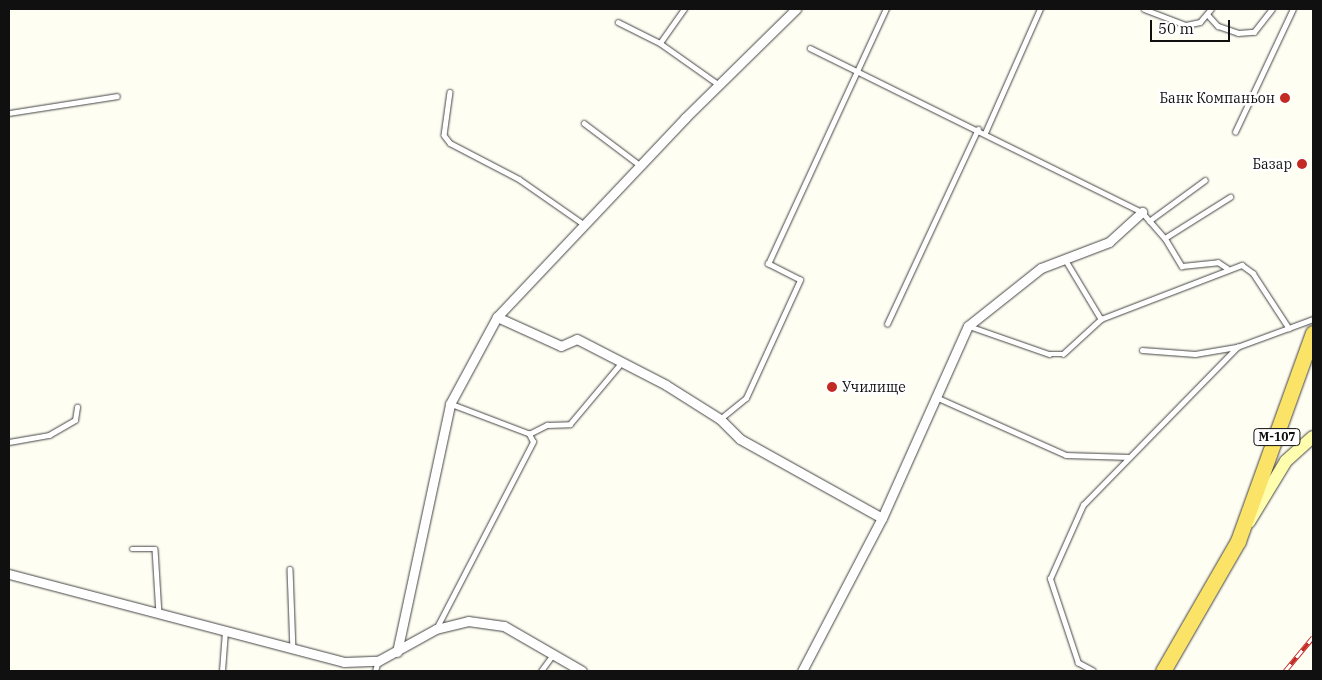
<!DOCTYPE html>
<html>
<head>
<meta charset="utf-8">
<style>
	body { margin:0 }
	#map { position:relative; width:1322px; height:680px; overflow:hidden; background:#fffef3; font-family:"IBM Plex Serif",serif }
	div>[style] { position:absolute }
	[style*='--x'] { left:calc(var(--x)*1px); top:calc(var(--y)*1px); width:calc(var(--w)*1px); rotate:calc(var(--a)*1deg) }
	.roads { filter:drop-shadow(0 0 1px #434343) drop-shadow(0 0 1px #434343) }
	.lane>* { height:4.5px; margin:-2.25px; padding:0 2.25px; transform-origin:2.25px; border-radius:2.25px; background:#fff }
	.street>* { height:9px; margin:-4.5px; padding:0 4.5px; transform-origin:4.5px; border-radius:4.5px; background:#fff }
	.secondary>* { height:12px; margin:-6px; padding:0 6px; transform-origin:6px; border-radius:6px; background:#fffdae }
	.primary>* { height:15px; margin:-7.5px; padding:0 7.5px; transform-origin:7.5px; border-radius:7.5px; background:#fae367 }
	.rail>* { height:5px; margin-top:-2.5px; transform-origin:0; background:repeating-linear-gradient(90deg,#fff 0 9px,#c42a24 0 18px); box-sizing:border-box; border-block:1px solid #c42a24 }
	.dots>* { width:14px; height:14px; translate:-50% -50%; box-sizing:border-box; border:2px solid #fff; border-radius:50% }
	span { translate:-50% -50%; white-space:nowrap; text-align:center; line-height:1.15; -webkit-text-stroke:5px #fff; paint-order:stroke }
	.shield-label span { padding:1px 4px; background:#fff; border:1px solid; border-radius:4px; -webkit-text-stroke-width:0 }
	.shield-label { font-size:12px; color:#101010; font-weight:700 }
	.poi-label { font-size:14px; color:#101010 }
	.right { translate:-100% -50%; text-align:right }
	.left { translate:0 -50%; text-align:left }
	.frame { position:absolute; inset:0; border:10px solid #101010; pointer-events:none }
	.scale { position:absolute; left:1150px; top:20px; width:80px; height:22px; box-sizing:border-box; border:2px solid #101010; border-top:0; padding-left:6px; font-size:15px; line-height:18px; white-space:nowrap; color:#101010; -webkit-text-stroke:4px #fff; paint-order:stroke }
</style>
</head>
<body>
<div id="map">
	<div class="roads">
		<div class="lane">
			<div style="--x:1144;--y:9;--w:45;--a:20.9"></div>
			<div style="--x:1186;--y:25;--w:14;--a:-12"></div>
			<div style="--x:1200;--y:22;--w:17;--a:-50"></div>
			<div style="--x:1208;--y:15;--w:15;--a:48"></div>
			<div style="--x:1218;--y:26;--w:21;--a:19"></div>
			<div style="--x:1238;--y:33;--w:16;--a:-4"></div>
			<div style="--x:1254;--y:32;--w:29;--a:-52"></div>
			<div style="--x:618;--y:22;--w:47;--a:26.6"></div>
			<div style="--x:660;--y:43;--w:71;--a:35.3"></div>
			<div style="--x:660;--y:43;--w:42;--a:-54.8"></div>
			<div style="--x:810;--y:48;--w:370;--a:26.3"></div>
			<div style="--x:1142;--y:212;--w:35;--a:49"></div>
			<div style="--x:1165;--y:238;--w:77;--a:-32.2"></div>
			<div style="--x:450;--y:92;--w:43;--a:97.9"></div>
			<div style="--x:444;--y:135;--w:10;--a:53"></div>
			<div style="--x:450;--y:143;--w:78;--a:27.6"></div>
			<div style="--x:519;--y:179;--w:80;--a:34.9"></div>
			<div style="--x:9;--y:113;--w:109;--a:-8.9"></div>
			<div style="--x:584;--y:123;--w:71;--a:37"></div>
			<div style="--x:1235;--y:132;--w:136;--a:-64.8"></div>
			<div style="--x:985;--y:133;--w:136;--a:-66.1"></div>
			<div style="--x:1149;--y:221;--w:69;--a:-36.2"></div>
			<div style="--x:1165;--y:238;--w:33;--a:59"></div>
			<div style="--x:1182;--y:266;--w:36;--a:-6"></div>
			<div style="--x:1218;--y:262;--w:11;--a:34"></div>
			<div style="--x:1065;--y:259;--w:70;--a:59"></div>
			<div style="--x:887;--y:324;--w:215;--a:-65"></div>
			<div style="--x:969;--y:326;--w:85;--a:19.3"></div>
			<div style="--x:1049;--y:354;--w:14;--a:0"></div>
			<div style="--x:1063;--y:354;--w:52;--a:-42.6"></div>
			<div style="--x:1101;--y:319;--w:151;--a:-21"></div>
			<div style="--x:1242;--y:265;--w:14;--a:36"></div>
			<div style="--x:1253;--y:273;--w:66;--a:56.8"></div>
			<div style="--x:1142;--y:350;--w:53;--a:4.3"></div>
			<div style="--x:1195;--y:354;--w:43;--a:-9.5"></div>
			<div style="--x:936;--y:397;--w:142;--a:24"></div>
			<div style="--x:1066;--y:455;--w:63;--a:1.8"></div>
			<div style="--x:720;--y:419;--w:33;--a:-39"></div>
			<div style="--x:746;--y:398;--w:130;--a:-65.4"></div>
			<div style="--x:800;--y:280;--w:36;--a:-153"></div>
			<div style="--x:768;--y:264;--w:281;--a:-65.2"></div>
			<div style="--x:529;--y:434;--w:20;--a:-27"></div>
			<div style="--x:547;--y:425;--w:23;--a:-2"></div>
			<div style="--x:570;--y:424;--w:81;--a:-50"></div>
			<div style="--x:9;--y:442;--w:41;--a:-9.9"></div>
			<div style="--x:49;--y:435;--w:30;--a:-30"></div>
			<div style="--x:75;--y:420;--w:13;--a:-81"></div>
			<div style="--x:132;--y:549;--w:23;--a:0"></div>
			<div style="--x:155;--y:549;--w:65;--a:86.5"></div>
			<div style="--x:290;--y:569;--w:80;--a:87.9"></div>
			<div style="--x:436;--y:629;--w:211;--a:-62.6"></div>
			<div style="--x:533;--y:442;--w:9;--a:-117"></div>
			<div style="--x:529;--y:434;--w:85;--a:-159.2"></div>
			<div style="--x:222;--y:671;--w:40;--a:-85.7"></div>
			<div style="--x:375;--y:671;--w:10;--a:-73"></div>
			<div style="--x:541;--y:671;--w:19;--a:-54"></div>
			<div style="--x:1093;--y:671;--w:17;--a:-152"></div>
			<div style="--x:1078;--y:663;--w:89;--a:-108.4"></div>
			<div style="--x:1050;--y:579;--w:81;--a:-66"></div>
			<div style="--x:1083;--y:505;--w:221;--a:-45.7"></div>
			<div style="--x:1237;--y:347;--w:81;--a:-20.2"></div>
		</div>
		<div class="street">
			<div style="--x:497;--y:317;--w:70;--a:24.4"></div>
			<div style="--x:561;--y:346;--w:17;--a:-24"></div>
			<div style="--x:577;--y:339;--w:100;--a:27.3"></div>
			<div style="--x:666;--y:385;--w:64;--a:32.2"></div>
			<div style="--x:720;--y:419;--w:28;--a:45"></div>
			<div style="--x:740;--y:439;--w:162;--a:29.1"></div>
			<div style="--x:9;--y:574;--w:346;--a:14.7"></div>
			<div style="--x:344;--y:662;--w:34;--a:-2"></div>
			<div style="--x:378;--y:661;--w:66;--a:-28.9"></div>
			<div style="--x:436;--y:629;--w:33;--a:-14"></div>
			<div style="--x:468;--y:621;--w:36;--a:8"></div>
			<div style="--x:504;--y:626;--w:90;--a:30"></div>
			<div style="--x:397;--y:652;--w:254;--a:-77.9"></div>
			<div style="--x:450;--y:404;--w:99;--a:-61.6"></div>
			<div style="--x:497;--y:317;--w:274;--a:-46.6"></div>
			<div style="--x:685;--y:118;--w:156;--a:-44.5"></div>
			<div style="--x:802;--y:671;--w:173;--a:-62.4"></div>
			<div style="--x:882;--y:518;--w:210;--a:-65.9"></div>
			<div style="--x:968;--y:326;--w:93;--a:-38.5"></div>
			<div style="--x:1041;--y:268;--w:73;--a:-20.9"></div>
			<div style="--x:1109;--y:242;--w:45;--a:-42.3"></div>
		</div>
		<div class="secondary">
			<div style="--x:1249;--y:522;--w:71;--a:-58.8"></div>
			<div style="--x:1286;--y:461;--w:36;--a:-42"></div>
		</div>
		<div class="primary">
			<div style="--x:1163;--y:671;--w:150;--a:-60"></div>
			<div style="--x:1238;--y:541;--w:221;--a:-70.2"></div>
		</div>
	</div>
	<div class="rail">
		<div style="--x:1285;--y:671;--w:44;--a:-50.5"></div>
	</div>
	<div class="dots">
		<div style="left:1285px;top:98px;background:#c42a24"></div>
		<div style="left:1302px;top:164px;background:#c42a24"></div>
		<div style="left:832px;top:387px;background:#c42a24"></div>
	</div>
	<div class="shield-label">
		<span style="left:1277px;top:437px">М-107</span>
	</div>
	<div class="poi-label">
		<span class="right" style="left:1275px;top:98px">Банк Компаньон</span>
		<span class="right" style="left:1292px;top:164px">Базар</span>
		<span class="left" style="left:842px;top:387px">Училище</span>
	</div>
	<div class="frame"></div>
	<div class="scale">50 m</div>
</div>
</body>
</html>
